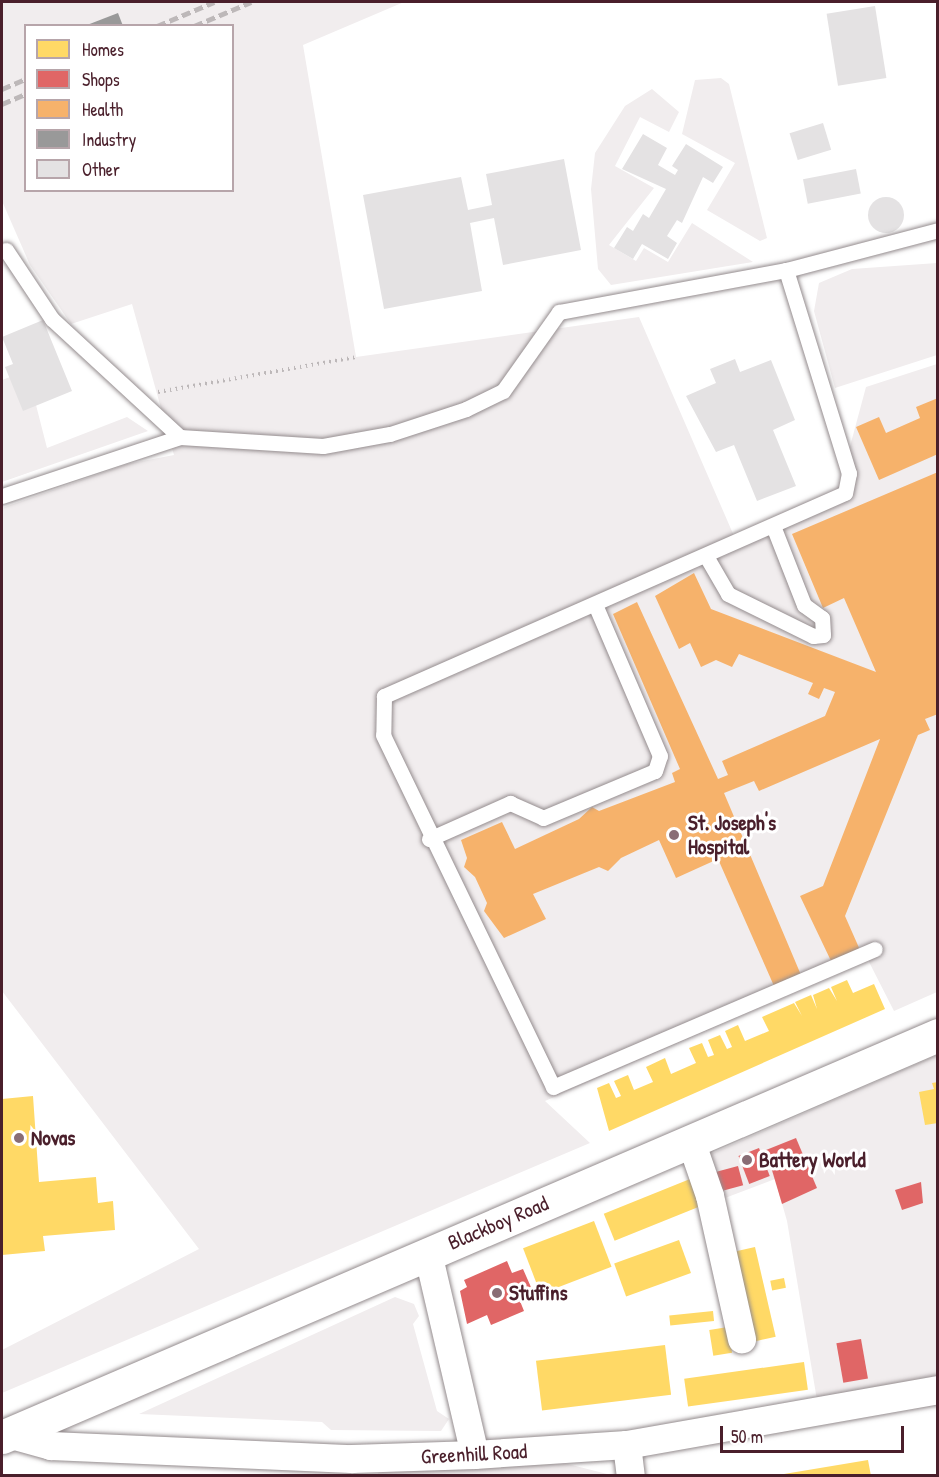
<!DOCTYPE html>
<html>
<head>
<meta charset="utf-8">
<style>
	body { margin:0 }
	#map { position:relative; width:939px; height:1477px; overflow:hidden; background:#fff; font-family:"Patrick Hand",sans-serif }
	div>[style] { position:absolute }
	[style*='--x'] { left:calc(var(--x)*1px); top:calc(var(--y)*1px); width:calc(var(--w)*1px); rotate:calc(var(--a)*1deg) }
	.built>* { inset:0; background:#f1edee }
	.homes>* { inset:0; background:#ffd966; transform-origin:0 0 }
	.shops>* { inset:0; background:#e06666; transform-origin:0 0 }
	.health>* { inset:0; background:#f6b26b }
	.industry>* { inset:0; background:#999 }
	.building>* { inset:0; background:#e4e2e3; transform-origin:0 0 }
	.round { border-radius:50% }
	.path>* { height:4px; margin-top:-2px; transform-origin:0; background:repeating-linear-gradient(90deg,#bdb8b9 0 1.5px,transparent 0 6px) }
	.roads { filter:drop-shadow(0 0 2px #948c8e) drop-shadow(0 0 2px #948c8e) }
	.service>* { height:15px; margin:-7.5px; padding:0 7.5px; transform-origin:7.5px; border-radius:7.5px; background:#fff }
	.minor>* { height:28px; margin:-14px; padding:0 14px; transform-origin:14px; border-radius:14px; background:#fff }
	.secondary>* { height:33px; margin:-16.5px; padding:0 16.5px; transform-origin:16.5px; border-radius:16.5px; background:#fff }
	.rail>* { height:4.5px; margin-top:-2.25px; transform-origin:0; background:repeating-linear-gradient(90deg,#bdb8b9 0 9px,transparent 0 13.5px) }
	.dots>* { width:16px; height:16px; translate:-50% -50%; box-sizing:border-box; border:3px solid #fff; border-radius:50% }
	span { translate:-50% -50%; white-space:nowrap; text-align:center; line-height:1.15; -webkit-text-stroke:6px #fff; paint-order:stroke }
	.poi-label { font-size:21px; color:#4a1f2b; font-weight:700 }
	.left { translate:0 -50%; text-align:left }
	.street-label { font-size:21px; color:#4a1f2b }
	.frame { position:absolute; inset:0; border:3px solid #4a1f2b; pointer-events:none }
	.legend { position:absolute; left:24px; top:24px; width:210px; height:168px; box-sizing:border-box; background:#fff; border:2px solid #b7a5aa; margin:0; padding:8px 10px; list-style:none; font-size:18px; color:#4a1f2b }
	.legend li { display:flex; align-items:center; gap:12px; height:30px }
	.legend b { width:30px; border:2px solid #b7a5aa }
	.scale { position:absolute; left:720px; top:1426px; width:184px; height:27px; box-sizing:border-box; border:3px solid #4a1f2b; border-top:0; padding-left:8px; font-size:18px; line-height:21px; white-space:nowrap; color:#4a1f2b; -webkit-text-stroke:4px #fff; paint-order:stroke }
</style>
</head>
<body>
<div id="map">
	<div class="built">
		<div style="clip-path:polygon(evenodd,2px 2px,404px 2px,303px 45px,356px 357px,639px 317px,734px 536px,838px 491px,866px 387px,937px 364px,937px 992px,894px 1011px,868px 960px,545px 1101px,590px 1143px,2px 1393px,2px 1350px,199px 1249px,2px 991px,2px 508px,127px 464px,174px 455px,132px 304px,71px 324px,30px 265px,2px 201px,2px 2px,26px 26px,232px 26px,232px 190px,26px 190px,26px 26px)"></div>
		<div style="clip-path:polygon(721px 78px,729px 84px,767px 238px,760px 241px,707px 210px,735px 163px,682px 134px,695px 80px)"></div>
		<div style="clip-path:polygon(652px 89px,679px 112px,669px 132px,640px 117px,615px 166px,654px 188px,609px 245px,636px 261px,644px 248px,668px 262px,692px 223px,753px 262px,611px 285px,598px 269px,591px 189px,595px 153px,625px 106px)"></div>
		<div style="clip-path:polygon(937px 263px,937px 355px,835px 388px,814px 311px,819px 283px,852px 269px)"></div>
		<div style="clip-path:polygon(10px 377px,36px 405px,47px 448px,127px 417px,148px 431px,2px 482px,2px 380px)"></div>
		<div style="clip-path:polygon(937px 1055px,937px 1392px,818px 1406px,787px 1221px,775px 1179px,717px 1201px,706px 1156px)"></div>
		<div style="clip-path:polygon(395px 1297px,414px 1304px,419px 1316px,413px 1324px,437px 1411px,449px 1419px,441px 1431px,331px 1430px,322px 1422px,139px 1414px)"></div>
		<div style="clip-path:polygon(560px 1462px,611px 1475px,376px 1476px,382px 1468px)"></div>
	</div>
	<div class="homes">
		<div style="clip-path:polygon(847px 980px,853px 993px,874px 984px,885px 1009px,609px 1131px,597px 1088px,609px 1083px,616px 1098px,621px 1096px,614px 1081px,628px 1075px,634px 1090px,653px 1082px,646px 1067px,665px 1058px,671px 1074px,696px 1063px,689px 1048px,702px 1043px,708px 1057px,714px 1055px,708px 1040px,720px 1035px,727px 1049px,732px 1047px,725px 1031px,738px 1025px,745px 1041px,769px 1031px,762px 1017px,794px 1003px,802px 1016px,795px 1002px,811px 995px,817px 1009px,813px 995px,829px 988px,837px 1001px,831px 987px)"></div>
		<div style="clip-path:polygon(938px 1082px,938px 1123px,925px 1125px,919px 1092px,934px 1089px,932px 1083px)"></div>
		<div style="clip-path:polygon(33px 1096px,39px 1182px,96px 1177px,98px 1203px,113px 1201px,115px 1230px,43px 1236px,45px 1251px,2px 1255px,2px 1099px)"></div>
		<div style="left:690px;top:1179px;width:29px;height:93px;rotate:68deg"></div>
		<div style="left:594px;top:1221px;width:49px;height:76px;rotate:69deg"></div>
		<div style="left:679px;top:1240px;width:35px;height:69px;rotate:70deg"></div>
		<div style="left:755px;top:1247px;width:92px;height:25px;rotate:77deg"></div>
		<div style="left:784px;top:1278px;width:10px;height:14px;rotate:79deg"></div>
		<div style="left:713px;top:1311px;width:10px;height:44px;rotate:84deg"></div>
		<div style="left:728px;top:1327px;width:26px;height:19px;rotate:81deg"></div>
		<div style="left:665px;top:1345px;width:50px;height:130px;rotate:83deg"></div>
		<div style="left:804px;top:1362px;width:28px;height:121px;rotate:82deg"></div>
		<div style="clip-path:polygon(868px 1460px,871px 1476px,784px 1476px,784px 1474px)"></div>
	</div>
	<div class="shops">
		<div style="clip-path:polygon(796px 1138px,817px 1188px,782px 1204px,766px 1150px)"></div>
		<div style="left:759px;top:1148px;width:30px;height:22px;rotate:69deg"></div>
		<div style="left:738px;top:1166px;width:20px;height:27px;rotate:75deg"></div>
		<div style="clip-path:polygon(921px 1182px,923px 1203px,902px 1210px,895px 1190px)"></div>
		<div style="clip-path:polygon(507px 1261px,512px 1273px,523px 1269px,534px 1294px,520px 1301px,524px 1311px,491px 1325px,487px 1315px,467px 1324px,460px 1291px,467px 1287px,464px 1280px)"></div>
		<div style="left:861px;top:1339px;width:40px;height:25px;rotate:80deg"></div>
	</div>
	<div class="health">
		<div style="clip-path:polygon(938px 398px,938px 454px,879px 480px,856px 427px,879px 417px,886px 433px,920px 418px,916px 407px)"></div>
		<div style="clip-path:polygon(938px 472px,938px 714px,925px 719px,930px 730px,918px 735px,845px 916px,860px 950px,832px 963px,800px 896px,823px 886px,880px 739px,759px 791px,754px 781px,724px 793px,801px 975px,774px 986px,718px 859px,676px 878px,659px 840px,621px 858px,608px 871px,599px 867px,533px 894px,546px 919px,504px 938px,484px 911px,487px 903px,475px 877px,464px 867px,467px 858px,461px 840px,502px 822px,515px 849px,579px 819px,592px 807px,599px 811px,675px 782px,672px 773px,680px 769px,613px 614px,637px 602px,718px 779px,728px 775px,722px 761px,825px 716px,835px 692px,824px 688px,819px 699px,808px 694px,813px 683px,739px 654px,732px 667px,716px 660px,701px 667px,690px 643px,679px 649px,655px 596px,694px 573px,711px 609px,876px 672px,844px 598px,823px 608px,792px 534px)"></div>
	</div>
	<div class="industry">
		<div style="clip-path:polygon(118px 13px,123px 26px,87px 26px,87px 25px)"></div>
	</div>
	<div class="building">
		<div style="left:875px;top:6px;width:73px;height:49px;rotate:81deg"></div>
		<div style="left:823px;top:123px;width:28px;height:35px;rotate:73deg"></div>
		<div style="clip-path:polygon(643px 134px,667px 148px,658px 165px,675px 175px,678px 170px,672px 166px,686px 144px,723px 167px,713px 183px,703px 177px,682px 223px,677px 220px,667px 236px,677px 243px,668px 259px,642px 244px,633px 259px,614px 248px,627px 227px,633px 231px,643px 214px,649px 218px,666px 189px,622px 169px)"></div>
		<div style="clip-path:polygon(564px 159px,581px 250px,503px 265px,494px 218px,470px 223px,482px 291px,384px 309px,363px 195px,461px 177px,468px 210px,492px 205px,486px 174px)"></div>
		<div style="left:856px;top:169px;width:25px;height:54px;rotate:79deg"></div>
		<div class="round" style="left:868px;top:197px;width:36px;height:36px"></div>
		<div style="clip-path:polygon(43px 320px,72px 391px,23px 411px,5px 367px,13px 364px,2px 337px)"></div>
		<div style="clip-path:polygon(735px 359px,740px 372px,771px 360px,795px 420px,773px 430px,796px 486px,757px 501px,734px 445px,716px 452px,686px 396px,716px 383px,710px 369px)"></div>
	</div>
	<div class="path">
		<div style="--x:158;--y:392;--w:201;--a:-10"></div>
	</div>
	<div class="roads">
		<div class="service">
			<div style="--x:6;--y:250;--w:83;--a:56.3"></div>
			<div style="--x:52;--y:319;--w:174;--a:42.7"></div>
			<div style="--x:786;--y:270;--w:213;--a:72.8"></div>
			<div style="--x:849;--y:473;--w:20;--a:101"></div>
			<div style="--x:845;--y:493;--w:504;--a:156.23"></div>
			<div style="--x:384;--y:696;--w:39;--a:91"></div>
			<div style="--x:383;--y:735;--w:391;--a:64.2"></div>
			<div style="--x:553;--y:1087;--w:350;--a:-23.2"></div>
			<div style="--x:2;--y:496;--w:188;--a:-18.3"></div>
			<div style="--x:180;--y:437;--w:143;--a:3.6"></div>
			<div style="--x:323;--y:446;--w:68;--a:-10.2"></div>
			<div style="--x:390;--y:434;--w:80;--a:-18.2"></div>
			<div style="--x:466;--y:409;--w:41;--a:-25.9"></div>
			<div style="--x:503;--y:391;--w:97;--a:-54.7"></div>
			<div style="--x:559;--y:312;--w:231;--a:-10.5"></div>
			<div style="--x:786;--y:270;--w:157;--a:-14.7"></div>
			<div style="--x:706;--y:556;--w:44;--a:59.9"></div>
			<div style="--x:728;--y:594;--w:95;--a:26.3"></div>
			<div style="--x:813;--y:636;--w:10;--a:-6"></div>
			<div style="--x:823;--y:635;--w:17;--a:-93"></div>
			<div style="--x:822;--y:618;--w:22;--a:-144"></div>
			<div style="--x:804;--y:605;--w:85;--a:-111.4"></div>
			<div style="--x:429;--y:839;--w:89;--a:-24"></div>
			<div style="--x:510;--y:803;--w:36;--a:24"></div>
			<div style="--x:543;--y:818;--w:121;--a:-22.8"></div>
			<div style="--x:655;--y:771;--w:16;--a:-72"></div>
			<div style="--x:660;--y:756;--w:165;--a:-113.2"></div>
		</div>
		<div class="minor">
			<div style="--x:691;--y:1141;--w:58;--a:70.9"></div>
			<div style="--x:710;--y:1196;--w:147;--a:77.4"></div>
			<div style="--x:428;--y:1253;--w:207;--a:76.9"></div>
			<div style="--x:8;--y:1434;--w:45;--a:15.6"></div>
			<div style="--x:51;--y:1446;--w:301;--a:2.5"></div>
			<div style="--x:352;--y:1459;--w:123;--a:-1.9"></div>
			<div style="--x:475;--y:1455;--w:152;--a:-3.8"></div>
			<div style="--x:627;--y:1445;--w:316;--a:-10"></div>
			<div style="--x:627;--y:1445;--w:31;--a:83"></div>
		</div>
		<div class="secondary">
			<div style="--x:2;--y:1437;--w:1019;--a:-23.24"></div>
		</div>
	</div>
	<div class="rail">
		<div style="--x:157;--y:26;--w:62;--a:-22.8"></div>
		<div style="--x:194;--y:26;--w:62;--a:-22.8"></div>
		<div style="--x:2;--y:89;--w:26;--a:-23"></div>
		<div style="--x:2;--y:104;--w:26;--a:-23"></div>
	</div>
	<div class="dots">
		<div style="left:674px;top:835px;background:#896d75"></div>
		<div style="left:19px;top:1138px;background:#896d75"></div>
		<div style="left:747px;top:1160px;background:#896d75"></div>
		<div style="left:497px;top:1293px;background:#896d75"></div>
	</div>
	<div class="poi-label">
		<span class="left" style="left:688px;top:835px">St. Joseph's<br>Hospital</span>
		<span class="left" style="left:31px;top:1138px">Novas</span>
		<span class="left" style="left:759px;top:1160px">Battery World</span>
		<span class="left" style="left:509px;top:1293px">Stuffins</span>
	</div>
	<div class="street-label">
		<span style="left:498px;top:1223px;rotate:-23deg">Blackboy Road</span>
		<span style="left:474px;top:1454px;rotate:-3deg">Greenhill Road</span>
	</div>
	<div class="frame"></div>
	<ul class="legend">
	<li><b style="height:16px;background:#ffd966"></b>Homes</li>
	<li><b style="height:16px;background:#e06666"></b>Shops</li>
	<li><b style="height:16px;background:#f6b26b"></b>Health</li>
	<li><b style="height:16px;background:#999"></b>Industry</li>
	<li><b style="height:16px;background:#e4e2e3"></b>Other</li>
	</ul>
	<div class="scale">50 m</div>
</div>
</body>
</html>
